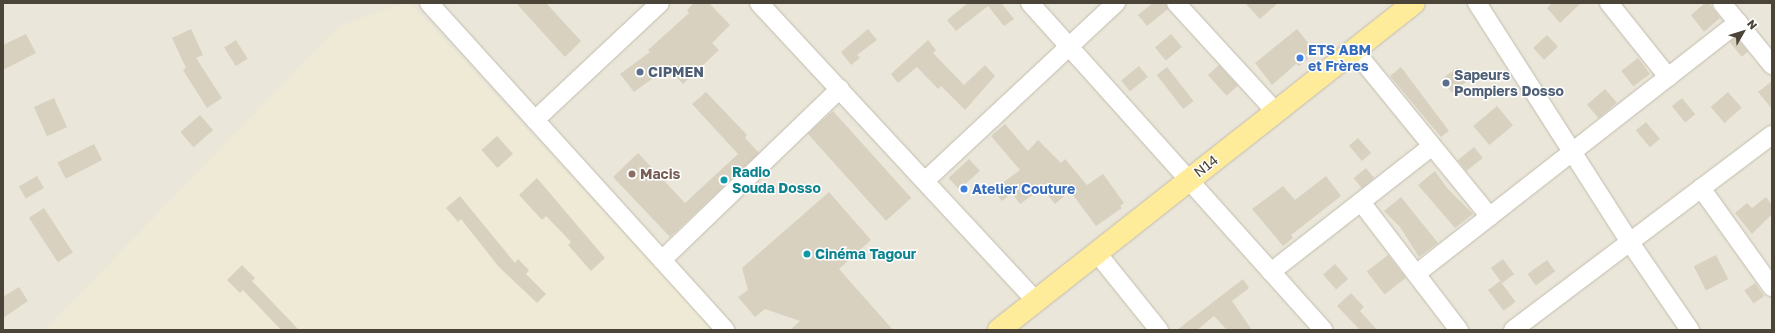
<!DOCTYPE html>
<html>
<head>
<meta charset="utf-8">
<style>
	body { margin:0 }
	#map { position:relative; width:1775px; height:333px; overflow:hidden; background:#f6f3eb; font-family:"Golos Text",sans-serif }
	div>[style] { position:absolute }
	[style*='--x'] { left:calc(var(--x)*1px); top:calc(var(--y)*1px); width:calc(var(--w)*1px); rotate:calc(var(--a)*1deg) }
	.residential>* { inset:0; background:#eae6d9; transform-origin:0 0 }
	.education>* { inset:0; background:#efead5 }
	.building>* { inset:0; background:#d8d1c0; transform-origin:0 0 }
	.roads { filter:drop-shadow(0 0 1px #c2bcad) drop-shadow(0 0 1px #c2bcad) }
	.minor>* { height:18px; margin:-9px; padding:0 9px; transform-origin:9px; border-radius:9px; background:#fff }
	.major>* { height:22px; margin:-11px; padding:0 11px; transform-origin:11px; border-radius:11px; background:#ffec9a }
	.dots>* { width:11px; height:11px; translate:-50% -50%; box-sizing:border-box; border:2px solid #fff; border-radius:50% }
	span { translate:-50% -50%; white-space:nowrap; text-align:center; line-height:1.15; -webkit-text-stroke:3px #fff; paint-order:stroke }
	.shop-label { font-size:14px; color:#366cbe; font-weight:700 }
	.left { translate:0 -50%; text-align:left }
	.service-label { font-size:14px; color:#4e5e75; font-weight:700 }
	.street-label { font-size:14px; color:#4a4538 }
	.culture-label { font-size:14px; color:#0d838f; font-weight:700 }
	.education-label { font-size:14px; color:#785e54; font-weight:700 }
	.frame { position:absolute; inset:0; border:4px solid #4a4538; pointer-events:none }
	.north { position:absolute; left:1723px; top:12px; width:40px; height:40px; -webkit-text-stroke:3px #fff; paint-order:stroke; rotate:51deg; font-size:11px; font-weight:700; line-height:16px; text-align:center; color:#4a4538 }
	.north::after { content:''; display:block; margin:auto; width:14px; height:18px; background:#4a4538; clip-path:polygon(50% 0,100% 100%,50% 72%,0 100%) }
</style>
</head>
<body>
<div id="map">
	<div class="residential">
		<div style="left:3px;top:3px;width:1769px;height:327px"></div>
	</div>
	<div class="education">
		<div style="clip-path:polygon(404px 3px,410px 3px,712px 330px,45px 330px,339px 26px)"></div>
	</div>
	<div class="building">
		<div style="clip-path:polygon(516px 3px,546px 3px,581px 41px,565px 57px)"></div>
		<div style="clip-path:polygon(694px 3px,709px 3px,730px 25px,712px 43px,719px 50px,683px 84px,667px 68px,634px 92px,620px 74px,650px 52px,648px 50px,689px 13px,687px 10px)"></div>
		<div style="clip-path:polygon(968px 3px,1001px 3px,1014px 19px,1004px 26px,988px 6px,956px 31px,947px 20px)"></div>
		<div style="clip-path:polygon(1153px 3px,1166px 3px,1168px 9px,1147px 26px,1138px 15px)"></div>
		<div style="clip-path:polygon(1245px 3px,1278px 3px,1260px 19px)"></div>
		<div style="clip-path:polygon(1552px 3px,1581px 3px,1560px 23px,1547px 8px)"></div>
		<div style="clip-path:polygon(1705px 3px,1709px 3px,1720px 18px,1704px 32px,1691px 15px)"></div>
		<div style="clip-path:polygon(191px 29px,203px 55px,196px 58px,222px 98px,207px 108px,183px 70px,186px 68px,172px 38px)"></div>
		<div style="clip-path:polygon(868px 29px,877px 40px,857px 55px,860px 58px,851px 65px,841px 52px)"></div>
		<div style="clip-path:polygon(1297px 29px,1313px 49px,1306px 55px,1308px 59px,1299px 66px,1296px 64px,1272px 85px,1255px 63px)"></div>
		<div style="clip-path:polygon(26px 34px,36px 53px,3px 70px,3px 45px)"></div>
		<div style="left:1171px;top:34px;width:17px;height:21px;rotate:50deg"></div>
		<div style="left:1547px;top:35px;width:16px;height:19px;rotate:47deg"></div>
		<div style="left:1736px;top:37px;width:19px;height:8px;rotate:51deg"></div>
		<div style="left:236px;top:40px;width:22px;height:14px;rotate:58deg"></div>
		<div style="clip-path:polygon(928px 40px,936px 50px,933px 53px,964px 85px,985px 65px,995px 76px,965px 110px,941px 86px,938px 89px,917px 67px,898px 83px,891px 74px)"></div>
		<div style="left:1638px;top:58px;width:20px;height:21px;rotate:53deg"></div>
		<div style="left:1219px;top:65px;width:28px;height:15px;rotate:48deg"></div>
		<div style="left:1139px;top:66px;width:14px;height:23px;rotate:51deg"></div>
		<div style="left:1167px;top:67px;width:43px;height:13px;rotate:52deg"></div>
		<div style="clip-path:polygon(1401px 67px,1449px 131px,1441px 137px,1390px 76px)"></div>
		<div style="left:1458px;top:67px;width:17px;height:20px;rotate:54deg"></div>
		<div style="clip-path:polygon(1772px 81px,1772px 109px,1758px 92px)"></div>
		<div style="left:1605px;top:89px;width:18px;height:24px;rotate:49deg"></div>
		<div style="clip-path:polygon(706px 92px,747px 135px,745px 138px,759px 153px,670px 237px,613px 177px,638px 153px,685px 203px,738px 154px,692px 104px)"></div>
		<div style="left:1728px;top:92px;width:21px;height:23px;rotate:49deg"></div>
		<div style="left:54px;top:98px;width:32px;height:22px;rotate:66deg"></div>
		<div style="left:1682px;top:98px;width:21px;height:13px;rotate:51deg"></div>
		<div style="left:1497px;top:106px;width:25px;height:31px;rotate:50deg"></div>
		<div style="left:833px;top:111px;width:117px;height:34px;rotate:48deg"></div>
		<div style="left:200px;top:115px;width:20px;height:26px;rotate:49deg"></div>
		<div style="left:1646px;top:122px;width:22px;height:13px;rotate:51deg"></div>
		<div style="clip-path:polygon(1005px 124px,1028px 151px,1038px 140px,1061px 163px,1065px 159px,1087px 185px,1103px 174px,1124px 203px,1120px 206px,1122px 208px,1096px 226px,1070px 191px,1055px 204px,1042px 188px,1020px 204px,1012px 193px,1002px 201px,993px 190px,1020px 170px,991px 136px)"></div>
		<div style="left:497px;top:136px;width:24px;height:21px;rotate:48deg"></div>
		<div style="left:1358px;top:138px;width:20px;height:12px;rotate:49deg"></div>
		<div style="left:94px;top:144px;width:18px;height:41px;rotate:63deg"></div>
		<div style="left:1474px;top:147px;width:14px;height:21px;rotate:51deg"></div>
		<div style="left:969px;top:159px;width:16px;height:28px;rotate:47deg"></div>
		<div style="left:1366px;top:168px;width:13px;height:16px;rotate:51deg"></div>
		<div style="clip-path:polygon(1435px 171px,1447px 188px,1473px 214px,1455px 228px,1418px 185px)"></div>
		<div style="left:37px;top:176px;width:14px;height:21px;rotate:60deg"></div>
		<div style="clip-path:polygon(1326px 176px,1341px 196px,1291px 235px,1293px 238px,1283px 246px,1252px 209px,1283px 186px,1295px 200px)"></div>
		<div style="clip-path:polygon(537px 178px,605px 258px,591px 271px,568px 245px,571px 242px,546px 216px,542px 220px,519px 195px)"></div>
		<div style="clip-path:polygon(829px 192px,871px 240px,839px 269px,893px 330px,790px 330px,800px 321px,765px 309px,755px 317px,738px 297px,748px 290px,742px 268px)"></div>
		<div style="clip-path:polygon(460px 196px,515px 263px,518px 259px,529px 270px,526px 274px,546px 294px,537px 303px,498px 266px,461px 219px,458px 222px,446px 208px)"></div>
		<div style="clip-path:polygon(1401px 197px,1438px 243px,1419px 257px,1400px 227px,1384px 211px)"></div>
		<div style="clip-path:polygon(1766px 197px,1772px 205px,1772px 214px,1752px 234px,1735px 213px,1747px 203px,1752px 208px)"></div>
		<div style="left:44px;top:208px;width:53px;height:18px;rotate:57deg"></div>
		<div style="left:1388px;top:255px;width:29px;height:27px;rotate:52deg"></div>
		<div style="left:1716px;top:255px;width:27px;height:25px;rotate:63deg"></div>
		<div style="left:1503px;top:259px;width:19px;height:15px;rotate:54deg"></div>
		<div style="left:1547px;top:260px;width:14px;height:24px;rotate:54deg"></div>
		<div style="left:1335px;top:264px;width:20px;height:16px;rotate:49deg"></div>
		<div style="clip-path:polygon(242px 265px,255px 278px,252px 281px,299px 330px,281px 330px,243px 290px,240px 293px,227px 280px)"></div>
		<div style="clip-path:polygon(1243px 279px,1249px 288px,1232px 301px,1252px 330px,1227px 330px,1214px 316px,1197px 330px,1177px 330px)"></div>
		<div style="left:1500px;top:281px;width:26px;height:15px;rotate:53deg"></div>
		<div style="left:1755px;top:283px;width:16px;height:13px;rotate:55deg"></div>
		<div style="clip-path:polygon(19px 287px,28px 301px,3px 318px,3px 297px)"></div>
		<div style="clip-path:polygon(1351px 293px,1364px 307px,1360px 311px,1377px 330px,1360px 330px,1337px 306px)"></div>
	</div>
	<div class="roads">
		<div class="minor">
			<div style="--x:429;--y:3;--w:441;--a:47.8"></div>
			<div style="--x:759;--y:3;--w:407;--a:47.1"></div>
			<div style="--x:1030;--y:3;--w:439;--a:48.1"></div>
			<div style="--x:1176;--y:3;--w:148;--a:47.5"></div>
			<div style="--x:1477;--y:3;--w:282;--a:57.4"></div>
			<div style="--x:1629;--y:241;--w:108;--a:55.6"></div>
			<div style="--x:1609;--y:3;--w:95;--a:51.4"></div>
			<div style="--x:1722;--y:3;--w:80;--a:51.1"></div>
			<div style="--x:1354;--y:50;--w:215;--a:50.8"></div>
			<div style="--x:535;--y:120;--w:171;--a:-43.1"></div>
			<div style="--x:926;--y:180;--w:260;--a:-43"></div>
			<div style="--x:1701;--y:188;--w:122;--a:54.4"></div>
			<div style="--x:1361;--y:202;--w:161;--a:52.6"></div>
			<div style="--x:1097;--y:253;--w:99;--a:51.2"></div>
			<div style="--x:662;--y:260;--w:247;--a:-43.9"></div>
			<div style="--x:1271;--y:272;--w:204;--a:-38"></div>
			<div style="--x:1416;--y:274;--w:409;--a:-38"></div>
			<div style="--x:1513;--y:330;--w:324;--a:-37"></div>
		</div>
		<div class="major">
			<div style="--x:999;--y:330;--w:528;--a:-38.24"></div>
		</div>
	</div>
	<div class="dots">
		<div style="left:1300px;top:58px;background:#3f7fe0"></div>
		<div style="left:640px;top:72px;background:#5c6f8a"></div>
		<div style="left:1446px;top:83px;background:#5c6f8a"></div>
		<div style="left:632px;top:174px;background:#8d6e63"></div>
		<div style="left:724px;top:180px;background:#0f9aa8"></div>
		<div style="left:964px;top:189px;background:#3f7fe0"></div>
		<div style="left:807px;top:254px;background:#0f9aa8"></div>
	</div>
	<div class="shop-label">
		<span class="left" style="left:1308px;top:58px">ETS ABM<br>et Frères</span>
		<span class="left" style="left:972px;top:189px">Atelier Couture</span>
	</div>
	<div class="service-label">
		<span class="left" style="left:648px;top:72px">CIPMEN</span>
		<span class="left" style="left:1454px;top:83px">Sapeurs<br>Pompiers Dosso</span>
	</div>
	<div class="street-label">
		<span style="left:1206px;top:166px;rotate:-38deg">N14</span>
	</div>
	<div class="culture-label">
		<span class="left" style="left:732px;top:180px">Radio<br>Souda Dosso</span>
		<span class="left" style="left:815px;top:254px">Cinéma Tagour</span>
	</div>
	<div class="education-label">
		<span class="left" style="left:640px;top:174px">Macis</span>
	</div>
	<div class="frame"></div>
	<div class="north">N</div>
</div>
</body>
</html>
